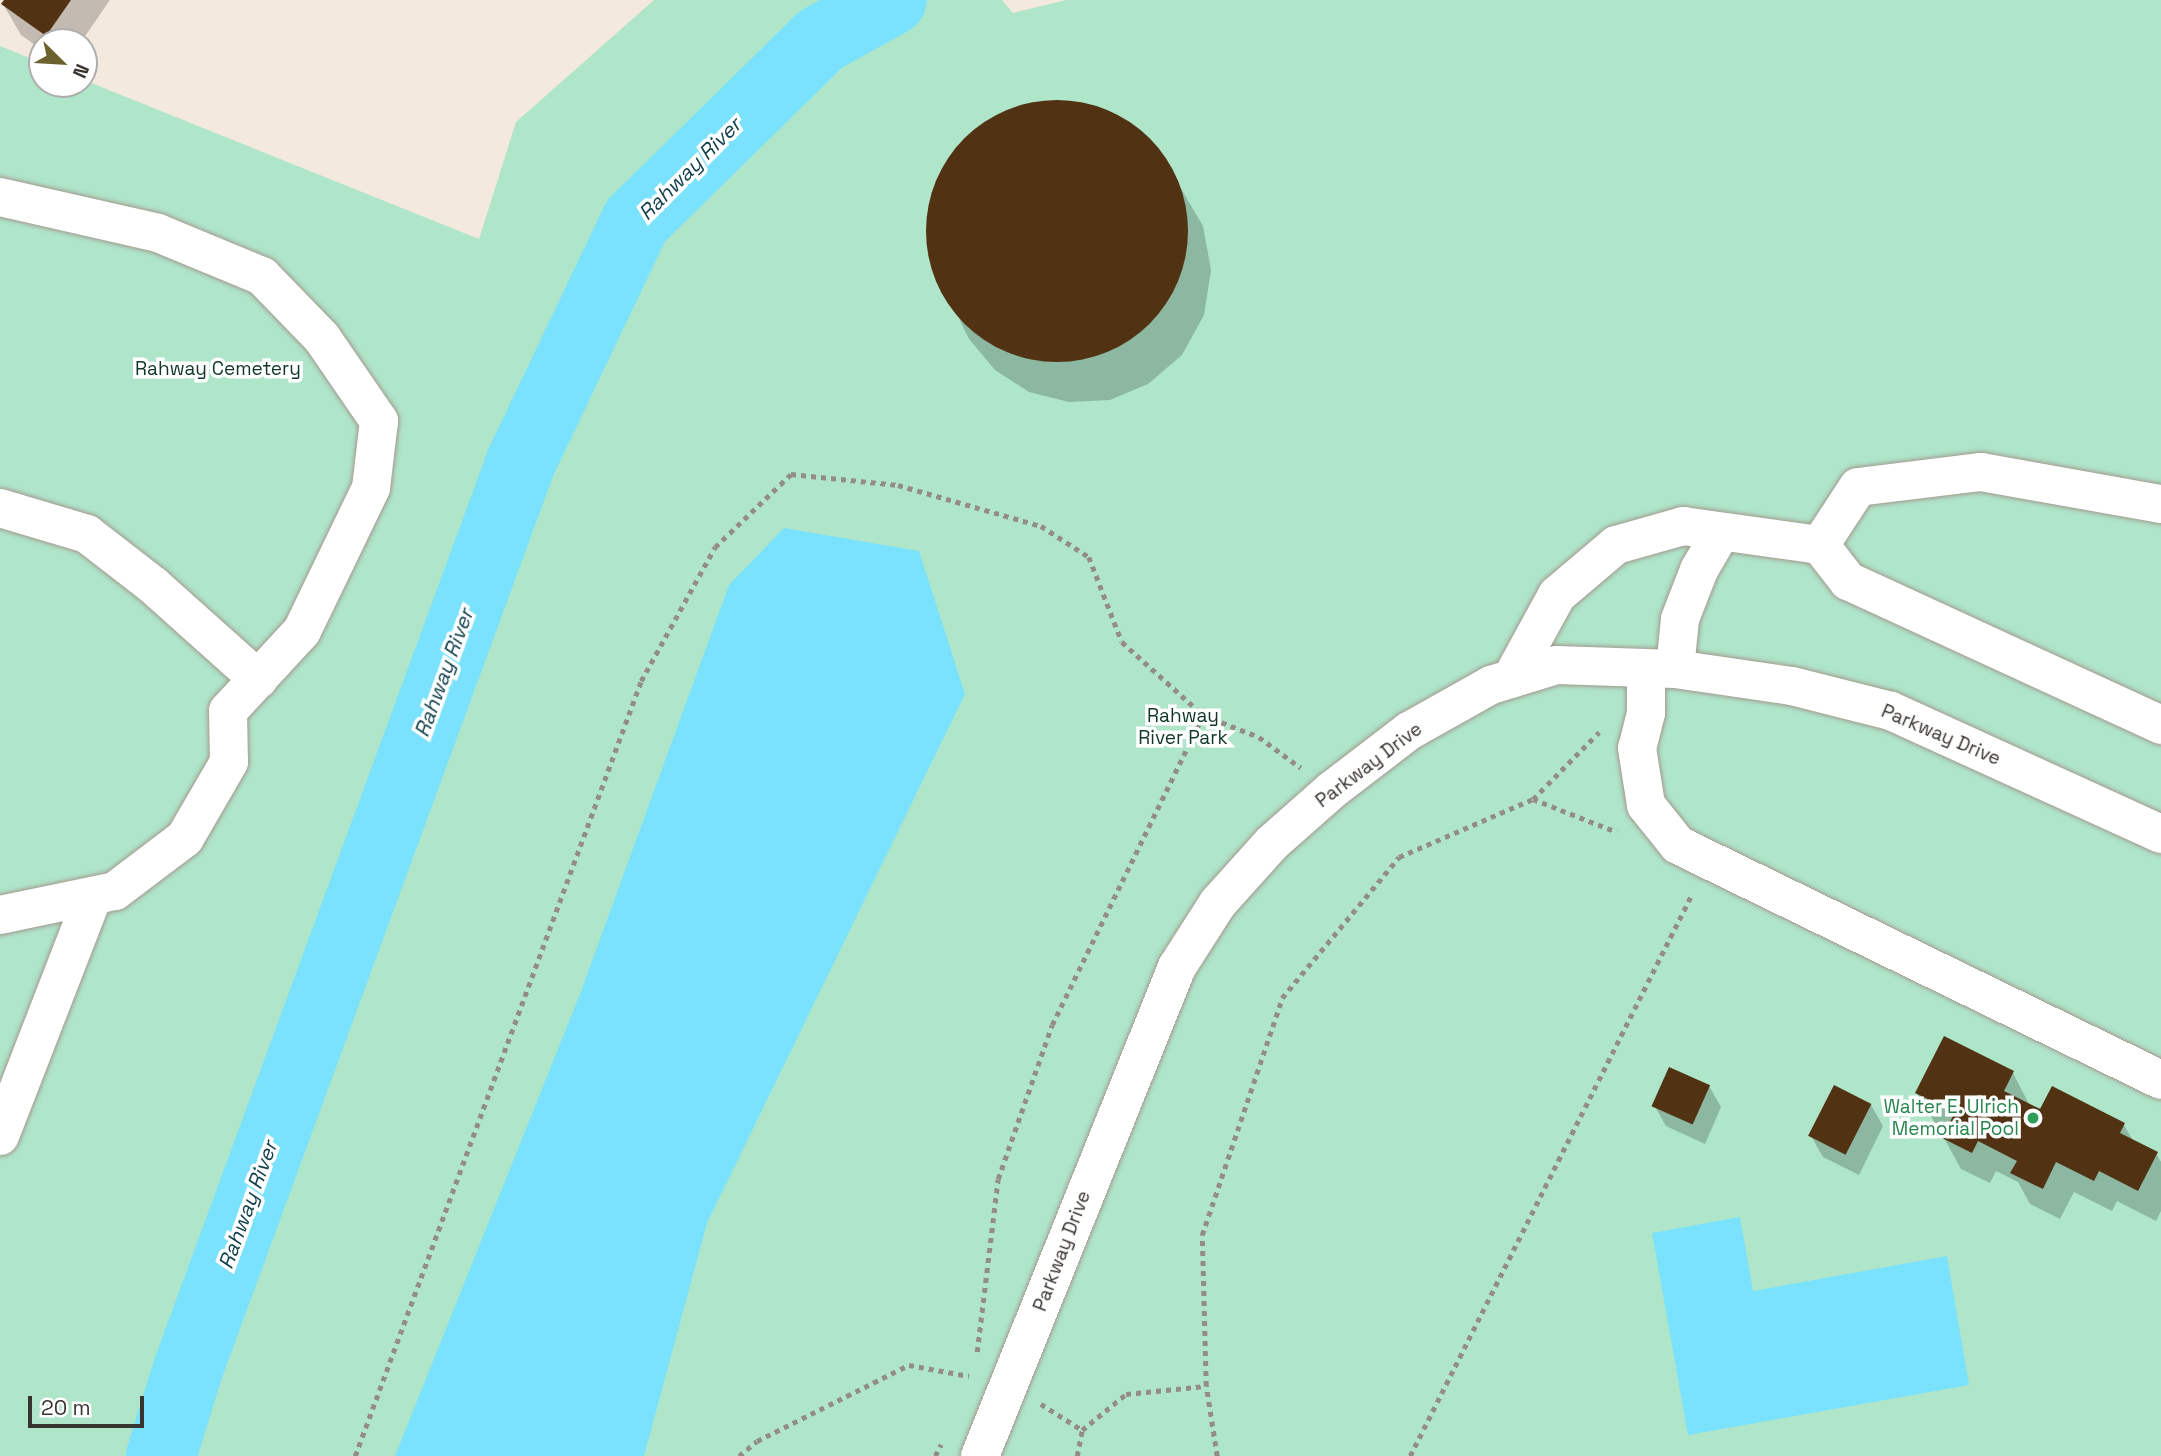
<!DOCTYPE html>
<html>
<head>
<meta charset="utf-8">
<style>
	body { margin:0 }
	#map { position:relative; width:2161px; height:1456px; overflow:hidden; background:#f4e9df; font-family:"Space Grotesk",sans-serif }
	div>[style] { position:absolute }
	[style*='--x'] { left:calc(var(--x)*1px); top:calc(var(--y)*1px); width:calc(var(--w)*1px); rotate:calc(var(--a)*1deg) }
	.green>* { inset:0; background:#afe5c9 }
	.water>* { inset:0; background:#7be2fd }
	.shadow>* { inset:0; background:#0003 }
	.river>* { height:70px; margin:-35px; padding:0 35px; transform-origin:35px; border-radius:35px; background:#7be2fd }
	.building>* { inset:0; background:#513314; transform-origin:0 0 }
	.round { border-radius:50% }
	.path>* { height:4.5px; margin-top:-2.25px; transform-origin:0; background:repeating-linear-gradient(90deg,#948d86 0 5px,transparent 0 10px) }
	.roads { filter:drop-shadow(0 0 2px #a3998f) drop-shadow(0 0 2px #a3998f) }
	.minor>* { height:38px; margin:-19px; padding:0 19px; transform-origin:19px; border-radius:19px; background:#fff }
	.dots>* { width:19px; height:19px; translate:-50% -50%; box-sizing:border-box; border:4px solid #fff; border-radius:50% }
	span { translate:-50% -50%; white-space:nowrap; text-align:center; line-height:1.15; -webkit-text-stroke:7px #fff; paint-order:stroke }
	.park-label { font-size:19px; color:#113727 }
	.street-label { font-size:19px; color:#383430 }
	.leisure-label { font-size:19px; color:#27864d }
	.right { translate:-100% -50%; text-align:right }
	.water-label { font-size:21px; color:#103f4b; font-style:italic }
	.north { position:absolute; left:28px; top:28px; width:70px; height:70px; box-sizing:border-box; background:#fff; border:2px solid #afaeac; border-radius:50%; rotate:114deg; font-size:19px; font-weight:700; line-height:28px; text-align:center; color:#383430 }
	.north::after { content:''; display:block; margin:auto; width:24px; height:32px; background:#6b622f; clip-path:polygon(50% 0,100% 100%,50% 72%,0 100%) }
	.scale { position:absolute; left:28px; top:1396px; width:116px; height:32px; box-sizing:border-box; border:4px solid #383430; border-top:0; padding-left:9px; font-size:21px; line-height:24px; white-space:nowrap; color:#383430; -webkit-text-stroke:5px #fff; paint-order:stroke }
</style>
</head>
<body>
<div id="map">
	<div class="green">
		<div style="clip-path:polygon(654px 0,1002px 0,1013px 13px,1066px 0,2161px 0,2161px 1456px,0 1456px,0 46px,42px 63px,42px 84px,84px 84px,84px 80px,479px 239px,516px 122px)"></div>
	</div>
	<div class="water">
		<div style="clip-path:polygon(784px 528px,919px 551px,965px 694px,707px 1223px,644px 1456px,395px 1456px,580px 994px,729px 585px)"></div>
		<div style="clip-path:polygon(1740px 1217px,1753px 1291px,1947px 1256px,1969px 1385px,1688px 1435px,1652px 1233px)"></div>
	</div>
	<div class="shadow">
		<div style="clip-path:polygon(6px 0,110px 0,81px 42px,42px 42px,42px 50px,21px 35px,3px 4px)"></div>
		<div style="clip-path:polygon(1033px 102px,1078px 102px,1121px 117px,1156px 146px,1203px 226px,1211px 270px,1204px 315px,1182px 355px,1148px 384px,1110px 400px,1069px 402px,1029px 392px,995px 370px,969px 339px,930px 259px,927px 219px,937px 179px,960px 145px,991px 119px)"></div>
		<div style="clip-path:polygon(evenodd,2013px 1073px,2030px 1106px,2124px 1125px,2134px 1142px,2156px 1153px,2161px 1162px,2161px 1211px,2156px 1221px,2117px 1201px,2112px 1211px,2074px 1192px,2060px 1219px,2030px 1204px,2018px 1182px,1996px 1171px,1990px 1183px,1961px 1169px,1944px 1138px,1948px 1130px,1935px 1123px,1917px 1093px,2013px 1073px,1942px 1104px,1963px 1114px,1962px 1118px,1942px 1108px,1942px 1104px)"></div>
		<div style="clip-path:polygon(1709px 1086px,1721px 1107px,1705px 1144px,1666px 1126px,1654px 1105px)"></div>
		<div style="clip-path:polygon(1871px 1105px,1883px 1126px,1859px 1175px,1823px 1157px,1811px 1136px)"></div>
	</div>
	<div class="river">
		<div style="--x:161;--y:1456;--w:91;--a:-72.8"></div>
		<div style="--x:188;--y:1369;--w:966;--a:-69.84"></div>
		<div style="--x:521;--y:462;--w:267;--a:-64.5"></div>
		<div style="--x:636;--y:221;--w:258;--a:-44.5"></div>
		<div style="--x:820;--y:40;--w:82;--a:-29.1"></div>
	</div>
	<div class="building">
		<div style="clip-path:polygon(4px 0,71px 0,46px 36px,1px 4px)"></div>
		<div class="round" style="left:926px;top:100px;width:262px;height:262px"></div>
		<div style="clip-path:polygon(1944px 1036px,2014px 1071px,2004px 1091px,2040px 1109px,2052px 1086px,2125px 1123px,2120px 1133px,2158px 1152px,2138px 1191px,2099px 1171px,2094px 1181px,2056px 1162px,2043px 1189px,2010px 1173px,2017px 1161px,1978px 1141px,1972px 1153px,1942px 1138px,1955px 1112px,1915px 1093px)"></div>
		<div style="left:1669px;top:1067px;width:45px;height:43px;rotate:24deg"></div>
		<div style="left:1834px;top:1085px;width:42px;height:57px;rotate:27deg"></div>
	</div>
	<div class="path">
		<div style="--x:1533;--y:799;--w:94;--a:-45.4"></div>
		<div style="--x:977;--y:1352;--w:174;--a:-83.1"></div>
		<div style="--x:998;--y:1179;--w:163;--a:-70.7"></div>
		<div style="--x:1052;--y:1025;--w:345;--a:-64"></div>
		<div style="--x:1041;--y:1404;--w:49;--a:32.4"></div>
		<div style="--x:355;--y:1456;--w:826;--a:-69.74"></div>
		<div style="--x:641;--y:681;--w:153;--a:-61.1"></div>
		<div style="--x:715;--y:547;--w:105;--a:-43.8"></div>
		<div style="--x:791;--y:474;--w:108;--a:5.9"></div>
		<div style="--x:898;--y:485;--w:149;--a:16"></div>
		<div style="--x:1041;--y:526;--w:57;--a:32.9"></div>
		<div style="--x:1089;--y:557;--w:91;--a:68.8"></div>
		<div style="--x:1122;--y:642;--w:109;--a:42"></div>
		<div style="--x:1203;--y:715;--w:60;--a:21.4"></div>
		<div style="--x:1259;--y:737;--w:52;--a:36.4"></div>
		<div style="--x:739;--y:1456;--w:23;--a:-40"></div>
		<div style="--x:757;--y:1441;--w:170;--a:-26.6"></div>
		<div style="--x:909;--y:1365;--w:61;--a:10.4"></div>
		<div style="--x:935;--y:1456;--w:13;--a:-63"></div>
		<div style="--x:1077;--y:1456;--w:26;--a:-79"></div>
		<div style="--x:1082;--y:1430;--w:57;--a:-39.3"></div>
		<div style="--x:1126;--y:1394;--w:80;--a:-5.7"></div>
		<div style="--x:1217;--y:1456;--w:71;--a:-98.9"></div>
		<div style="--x:1206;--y:1386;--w:151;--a:-91.5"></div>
		<div style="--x:1202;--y:1235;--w:250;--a:-71.3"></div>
		<div style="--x:1282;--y:998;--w:183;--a:-50.3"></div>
		<div style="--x:1399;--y:857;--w:146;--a:-23.4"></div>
		<div style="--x:1533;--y:799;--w:90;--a:21.4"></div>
		<div style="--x:1410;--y:1456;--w:629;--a:-63.35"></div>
	</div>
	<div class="roads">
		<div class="minor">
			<div style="--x:0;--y:197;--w:162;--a:12.8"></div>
			<div style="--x:158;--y:233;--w:113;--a:22.5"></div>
			<div style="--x:262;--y:276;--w:86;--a:45.9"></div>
			<div style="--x:322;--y:338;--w:101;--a:55.5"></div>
			<div style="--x:379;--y:421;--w:67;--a:96.8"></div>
			<div style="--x:371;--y:488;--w:159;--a:115.8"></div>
			<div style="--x:302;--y:631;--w:109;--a:132.8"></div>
			<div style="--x:228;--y:711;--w:51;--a:88.9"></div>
			<div style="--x:229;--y:762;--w:88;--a:120.1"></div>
			<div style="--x:185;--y:838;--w:88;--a:142.9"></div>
			<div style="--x:115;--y:891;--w:117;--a:168.2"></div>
			<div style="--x:0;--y:508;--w:91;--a:16.6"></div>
			<div style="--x:87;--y:534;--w:85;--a:37.8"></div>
			<div style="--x:154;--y:586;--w:140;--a:41.8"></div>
			<div style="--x:1820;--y:545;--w:46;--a:52.1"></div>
			<div style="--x:1848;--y:581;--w:345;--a:24.7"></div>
			<div style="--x:1646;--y:669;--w:44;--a:90"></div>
			<div style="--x:1646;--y:713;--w:36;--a:104"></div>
			<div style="--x:1637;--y:748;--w:58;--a:81"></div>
			<div style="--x:1646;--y:805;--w:51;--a:51.3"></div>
			<div style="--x:1678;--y:845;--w:537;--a:25.94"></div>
			<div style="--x:1675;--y:669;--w:50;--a:-84.3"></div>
			<div style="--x:1680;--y:619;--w:53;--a:-68.8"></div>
			<div style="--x:1699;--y:570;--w:44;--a:-59.9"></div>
			<div style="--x:1511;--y:679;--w:96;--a:-61.3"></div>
			<div style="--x:1557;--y:595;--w:77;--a:-40.3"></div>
			<div style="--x:1616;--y:545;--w:70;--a:-15.8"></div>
			<div style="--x:1683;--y:526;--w:138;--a:7.9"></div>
			<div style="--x:1820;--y:545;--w:69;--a:-56.8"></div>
			<div style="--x:1858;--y:487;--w:124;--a:-7"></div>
			<div style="--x:1981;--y:472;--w:183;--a:10.1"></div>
			<div style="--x:0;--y:1136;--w:257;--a:-68.8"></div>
			<div style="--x:980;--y:1456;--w:527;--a:-68.06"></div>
			<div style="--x:1177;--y:967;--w:76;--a:-57.4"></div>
			<div style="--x:1218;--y:903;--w:81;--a:-48"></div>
			<div style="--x:1272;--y:843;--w:80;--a:-41.5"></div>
			<div style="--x:1332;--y:790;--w:97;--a:-37.5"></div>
			<div style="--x:1409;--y:731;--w:94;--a:-29.3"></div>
			<div style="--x:1491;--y:685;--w:69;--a:-16.9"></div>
			<div style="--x:1557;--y:665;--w:118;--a:1.9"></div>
			<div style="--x:1675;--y:669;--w:118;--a:8.3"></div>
			<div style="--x:1792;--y:686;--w:102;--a:14.2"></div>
			<div style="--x:1891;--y:711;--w:297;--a:24.5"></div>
		</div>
	</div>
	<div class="dots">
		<div style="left:2033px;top:1118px;background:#2e9e5b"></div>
	</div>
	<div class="park-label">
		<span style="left:218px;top:369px">Rahway Cemetery</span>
		<span style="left:1183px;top:727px">Rahway<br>River Park</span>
	</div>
	<div class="street-label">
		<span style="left:1941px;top:735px;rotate:23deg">Parkway Drive</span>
		<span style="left:1369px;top:765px;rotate:-37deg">Parkway Drive</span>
		<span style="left:1062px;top:1251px;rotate:-69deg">Parkway Drive</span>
	</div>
	<div class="leisure-label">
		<span class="right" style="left:2019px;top:1118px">Walter E. Ulrich<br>Memorial Pool</span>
	</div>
	<div class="water-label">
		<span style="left:690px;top:169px;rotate:-45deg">Rahway River</span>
		<span style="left:444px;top:673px;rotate:-70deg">Rahway River</span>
		<span style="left:248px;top:1205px;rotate:-70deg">Rahway River</span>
	</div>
	<div class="north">N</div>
	<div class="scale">20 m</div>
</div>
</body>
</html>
